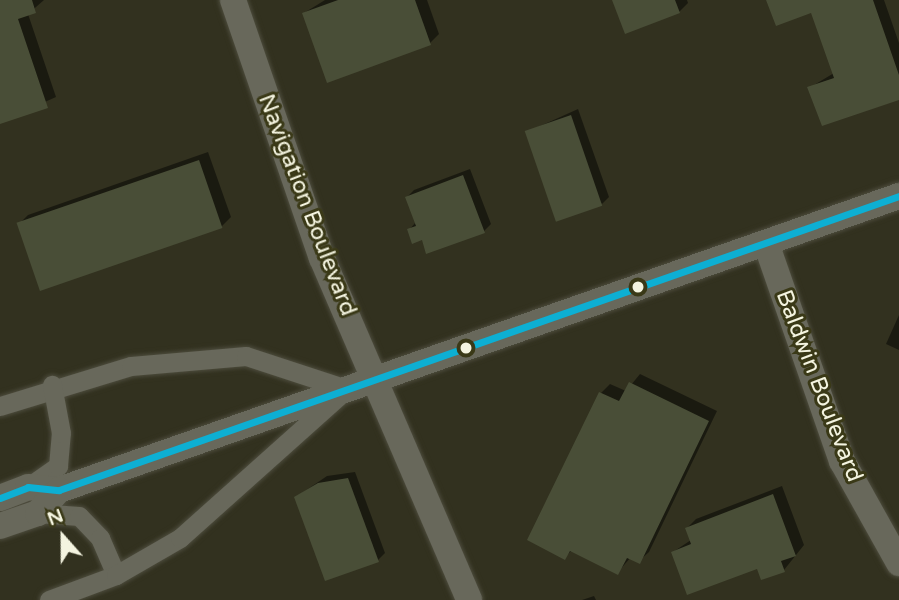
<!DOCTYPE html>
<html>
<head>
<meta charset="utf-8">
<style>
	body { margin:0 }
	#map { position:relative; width:899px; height:600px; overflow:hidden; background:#32311f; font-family:"Varela Round",sans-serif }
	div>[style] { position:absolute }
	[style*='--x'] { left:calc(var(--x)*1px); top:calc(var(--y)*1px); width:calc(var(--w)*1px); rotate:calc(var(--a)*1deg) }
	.shadow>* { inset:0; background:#0007 }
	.building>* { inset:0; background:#494e37; transform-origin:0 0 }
	.roads { filter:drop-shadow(0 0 2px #4d4c3d) drop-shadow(0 0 2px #4d4c3d) }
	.street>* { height:19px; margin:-9.5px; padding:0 9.5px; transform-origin:9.5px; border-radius:9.5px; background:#68685b }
	.secondary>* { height:26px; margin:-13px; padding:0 13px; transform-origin:13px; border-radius:13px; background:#68685b }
	.bus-1>* { height:7px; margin:-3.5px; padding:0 3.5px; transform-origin:3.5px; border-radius:3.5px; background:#0dafd3 }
	.dots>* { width:19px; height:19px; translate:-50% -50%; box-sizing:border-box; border:4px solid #3a3917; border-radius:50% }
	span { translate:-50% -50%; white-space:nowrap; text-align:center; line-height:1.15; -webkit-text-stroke:6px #3a3917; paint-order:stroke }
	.street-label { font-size:23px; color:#f4f4e0 }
	.north { position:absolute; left:28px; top:502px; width:70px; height:70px; -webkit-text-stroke:5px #3a3917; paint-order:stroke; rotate:339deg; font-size:19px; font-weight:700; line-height:28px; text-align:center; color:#f4f4e0 }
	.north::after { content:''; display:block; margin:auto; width:24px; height:32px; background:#f4f4e0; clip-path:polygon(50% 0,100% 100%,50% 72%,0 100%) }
</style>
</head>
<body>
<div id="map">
	<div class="shadow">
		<div style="clip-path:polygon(0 0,44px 0,28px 14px,56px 97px,0 122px)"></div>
		<div style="clip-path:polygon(325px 0,427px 0,439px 34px,430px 43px,304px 13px)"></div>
		<div style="clip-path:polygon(614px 0,687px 0,688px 3px,679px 12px)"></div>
		<div style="clip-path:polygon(771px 0,884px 0,899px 43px,899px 98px,809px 88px,834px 73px,812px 11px)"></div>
		<div style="clip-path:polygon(578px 109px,609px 197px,602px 204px,527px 132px)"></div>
		<div style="clip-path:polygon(208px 152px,231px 217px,221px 227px,19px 224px,28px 215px)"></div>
		<div style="clip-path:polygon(470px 169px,491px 224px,484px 231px,423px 238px,409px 230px,416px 222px,407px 197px,414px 190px)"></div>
		<div style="clip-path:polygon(899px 315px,899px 350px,886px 344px)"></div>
		<div style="clip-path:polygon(640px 374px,717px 411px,649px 552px,639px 561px,631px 557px,618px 572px,572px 550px,565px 557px,601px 393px,610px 384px,626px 391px)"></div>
		<div style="clip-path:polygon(355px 472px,385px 553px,378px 560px,296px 497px,327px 476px)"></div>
		<div style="clip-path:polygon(782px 486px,804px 545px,784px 570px,673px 552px,691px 540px,687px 528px,696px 519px)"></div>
		<div style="clip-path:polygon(594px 596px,596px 600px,582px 600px)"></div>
	</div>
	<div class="building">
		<div style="clip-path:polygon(0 0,32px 0,36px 13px,18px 19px,48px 108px,0 124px)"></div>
		<div style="clip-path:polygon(338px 0,415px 0,431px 45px,327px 83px,302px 13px)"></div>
		<div style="clip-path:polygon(612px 0,675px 0,680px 13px,625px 34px)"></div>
		<div style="clip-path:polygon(766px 0,873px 0,899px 75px,899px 100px,822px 126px,807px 87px,834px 78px,811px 13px,776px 26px)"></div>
		<div style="left:571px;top:115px;width:96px;height:49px;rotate:71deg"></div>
		<div style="left:199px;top:160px;width:72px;height:193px;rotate:71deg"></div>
		<div style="clip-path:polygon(463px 175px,485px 233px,426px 254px,422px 240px,412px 244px,407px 229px,416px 226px,405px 197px)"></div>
		<div style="clip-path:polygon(629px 382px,709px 421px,640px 564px,627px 558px,618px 575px,570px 551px,565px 560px,527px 540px,599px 392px,619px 401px)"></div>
		<div style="clip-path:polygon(348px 478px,379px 562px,325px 581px,294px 497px,318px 483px)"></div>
		<div style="clip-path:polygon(773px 494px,796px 556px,781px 561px,785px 572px,761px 580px,757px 569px,687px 595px,671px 552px,691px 544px,685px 528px)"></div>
	</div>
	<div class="roads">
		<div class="street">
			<div style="--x:0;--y:406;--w:137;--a:-17"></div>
			<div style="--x:131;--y:366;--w:115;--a:-5"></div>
			<div style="--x:246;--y:356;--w:106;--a:18.1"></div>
			<div style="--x:28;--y:487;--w:37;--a:-35"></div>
			<div style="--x:58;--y:466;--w:33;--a:-85"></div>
			<div style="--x:61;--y:433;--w:49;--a:-100.6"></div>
			<div style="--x:38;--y:513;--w:41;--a:4.2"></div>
			<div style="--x:79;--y:516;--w:30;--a:46"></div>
			<div style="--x:100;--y:538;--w:40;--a:66.6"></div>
			<div style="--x:49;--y:600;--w:72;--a:-20.5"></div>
			<div style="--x:116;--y:575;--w:74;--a:-30"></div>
			<div style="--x:180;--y:538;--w:213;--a:-41.8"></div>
		</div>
		<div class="secondary">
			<div style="--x:233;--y:0;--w:273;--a:71"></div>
			<div style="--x:322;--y:258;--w:372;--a:66.7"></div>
			<div style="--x:766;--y:243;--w:231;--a:70.8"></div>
			<div style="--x:842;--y:461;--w:117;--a:60.8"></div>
			<div style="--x:0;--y:498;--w:30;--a:-21"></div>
			<div style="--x:28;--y:487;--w:31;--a:6"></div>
			<div style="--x:59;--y:490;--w:890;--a:-19.29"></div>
			<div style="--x:0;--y:526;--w:40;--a:-18.9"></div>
			<div style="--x:38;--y:513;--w:31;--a:-48"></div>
		</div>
	</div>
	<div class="bus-1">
		<div style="--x:0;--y:498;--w:30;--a:-21"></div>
		<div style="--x:28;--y:487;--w:31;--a:6"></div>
		<div style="--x:59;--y:490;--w:890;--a:-19.29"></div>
	</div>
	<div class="dots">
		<div style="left:638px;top:287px;background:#f4f4e0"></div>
		<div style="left:466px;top:348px;background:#f4f4e0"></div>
	</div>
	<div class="street-label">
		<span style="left:307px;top:205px;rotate:69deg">Navigation Boulevard</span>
		<span style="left:819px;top:386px;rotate:69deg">Baldwin Boulevard</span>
	</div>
	<div class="north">N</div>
</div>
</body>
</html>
